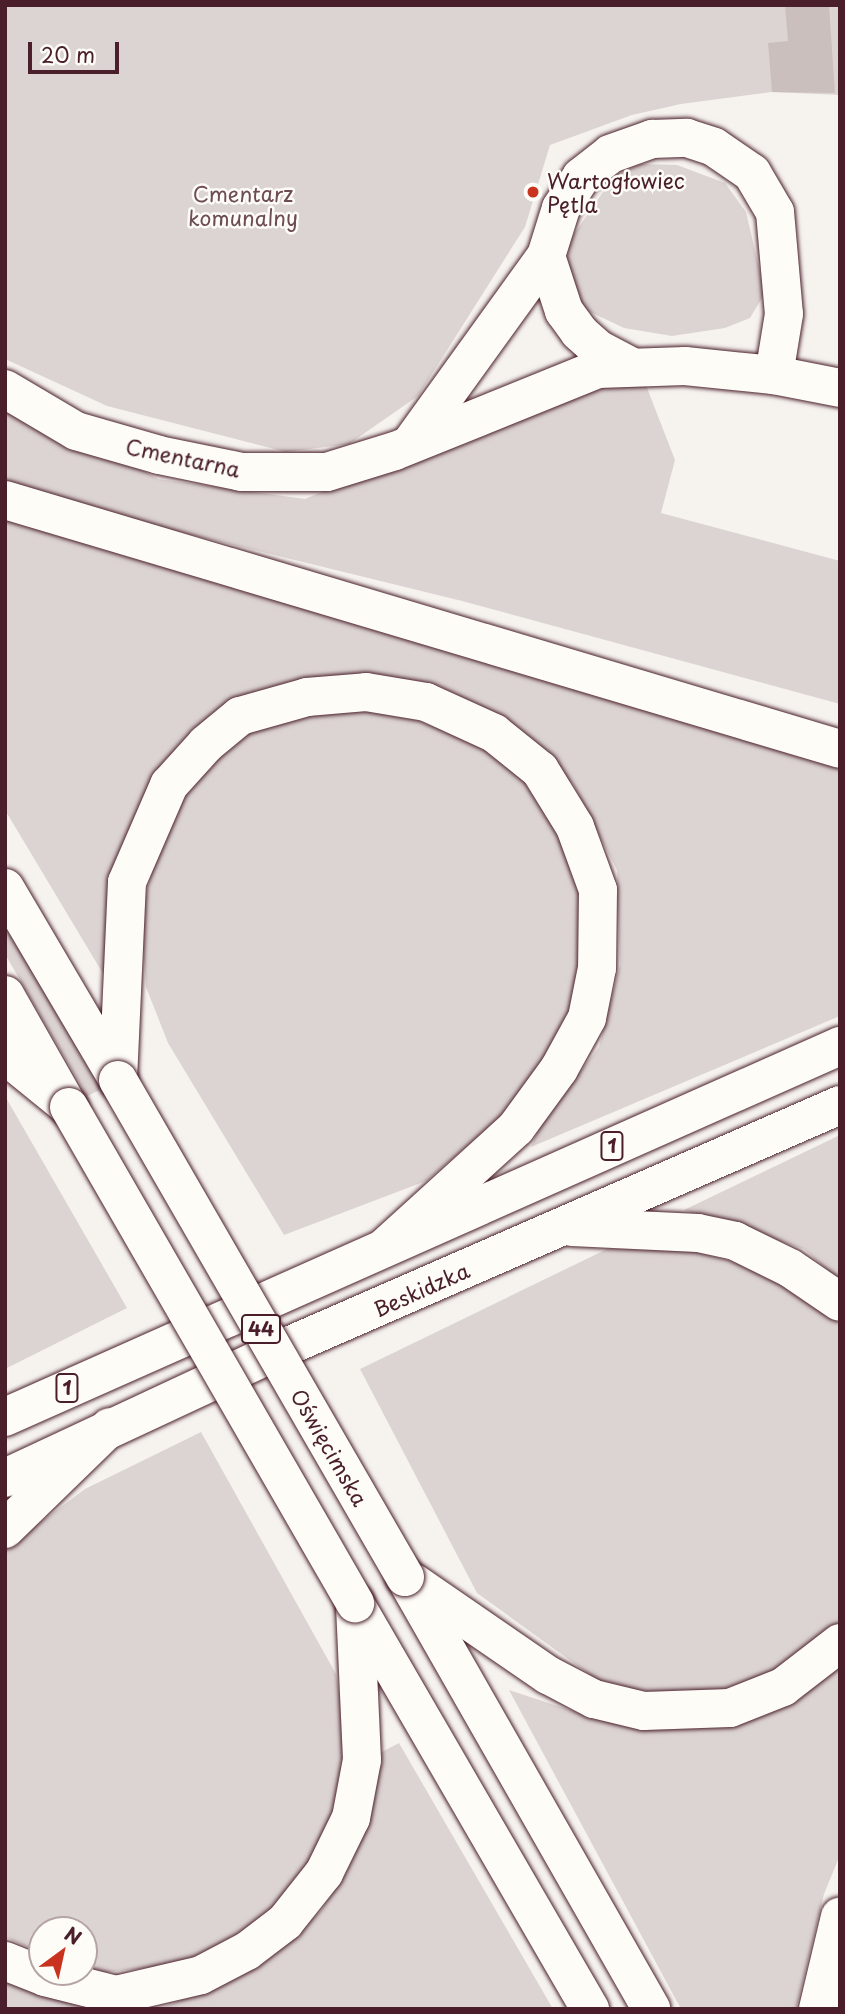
<!DOCTYPE html>
<html>
<head>
<meta charset="utf-8">
<style>
	body { margin:0 }
	#map { position:relative; width:845px; height:2014px; overflow:hidden; background:#f6f3ef; font-family:"Playpen Sans",sans-serif }
	div>[style] { position:absolute }
	[style*='--x'] { left:calc(var(--x)*1px); top:calc(var(--y)*1px); width:calc(var(--w)*1px); rotate:calc(var(--a)*1deg) }
	.green>* { inset:0; background:#dcd4d2 }
	.building>* { inset:0; background:#cbbfbe }
	.roads { filter:drop-shadow(0 0 2px #4a1f2b) drop-shadow(0 0 2px #4a1f2b) }
	.minor>* { height:38px; margin:-19px; padding:0 19px; transform-origin:19px; border-radius:19px; background:#fdfcf7 }
	.major>* { height:38px; margin:-19px; padding:0 19px; transform-origin:19px; border-radius:19px; background:#fdfcf7 }
	.highway>* { height:38px; margin:-19px; padding:0 19px; transform-origin:19px; border-radius:19px; background:#fdfcf7 }
	.bridges { filter:drop-shadow(0 0 2px #4a1f2b) drop-shadow(0 0 2px #4a1f2b) }
	.major-bridge>* { height:38px; margin:-19px; padding:0 19px; transform-origin:19px; border-radius:19px; background:#fdfcf7 }
	.highway-bridge>* { height:38px; margin:-19px; padding:0 19px; transform-origin:19px; border-radius:19px; background:#fdfcf7 }
	.dots>* { width:19px; height:19px; translate:-50% -50%; box-sizing:border-box; border:4px solid #fdfcf7; border-radius:50% }
	span { translate:-50% -50%; white-space:nowrap; text-align:center; line-height:1.15; -webkit-text-stroke:5px #fdfcf7; paint-order:stroke }
	.shield-label span { padding:2px 5px; background:#fdfcf7; border:2px solid; border-radius:5px; -webkit-text-stroke-width:0 }
	.shield-label { font-size:19px; color:#4a1f2b; font-weight:700 }
	.poi-label { font-size:21px; color:#4a1f2b }
	.left { translate:0 -50%; text-align:left }
	.park-label { font-size:21px; color:#6e4c55 }
	.street-label { font-size:21px; color:#4a1f2b }
	.frame { position:absolute; inset:0; border:7px solid #4a1f2b; pointer-events:none }
	.north { position:absolute; left:28px; top:1916px; width:70px; height:70px; box-sizing:border-box; background:#fdfcf7; border:2px solid #b5a4a5; border-radius:50%; rotate:33deg; font-size:19px; font-weight:700; line-height:28px; text-align:center; color:#4a1f2b }
	.north::after { content:''; display:block; margin:auto; width:24px; height:32px; background:#c8321e; clip-path:polygon(50% 0,100% 100%,50% 72%,0 100%) }
	.scale { position:absolute; left:28px; top:42px; width:91px; height:32px; box-sizing:border-box; border:4px solid #4a1f2b; border-top:0; padding-left:9px; font-size:21px; line-height:24px; white-space:nowrap; color:#4a1f2b; -webkit-text-stroke:5px #fdfcf7; paint-order:stroke }
</style>
</head>
<body>
<div id="map">
	<div class="green">
		<div style="clip-path:polygon(5px 5px,839px 5px,840px 95px,772px 92px,681px 104px,632px 115px,550px 145px,525px 227px,418px 396px,349px 444px,286px 452px,107px 406px,5px 359px)"></div>
		<div style="clip-path:polygon(640px 164px,677px 165px,725px 183px,746px 212px,765px 293px,750px 318px,725px 328px,672px 336px,624px 328px,586px 310px,566px 270px,570px 240px,614px 176px)"></div>
		<div style="clip-path:polygon(642px 375px,675px 460px,661px 513px,840px 561px,840px 704px,462px 601px,127px 519px,5px 482px,5px 395px,158px 479px,305px 499px,575px 386px)"></div>
		<div style="clip-path:polygon(5px 513px,840px 762px,840px 1016px,531px 1147px,543px 1120px,599px 1047px,620px 965px,617px 870px,573px 784px,512px 725px,439px 694px,223px 708px,105px 977px,5px 810px)"></div>
		<div style="clip-path:polygon(382px 709px,480px 742px,535px 782px,578px 863px,583px 992px,520px 1101px,426px 1181px,284px 1235px,168px 1043px,146px 987px,141px 914px,160px 840px,188px 782px,241px 736px,320px 710px)"></div>
		<div style="clip-path:polygon(5px 923px,102px 1089px,87px 1096px,5px 954px)"></div>
		<div style="clip-path:polygon(5px 1096px,127px 1308px,5px 1369px)"></div>
		<div style="clip-path:polygon(840px 1135px,840px 1281px,804px 1249px,684px 1210px)"></div>
		<div style="clip-path:polygon(682px 1248px,769px 1272px,840px 1324px,840px 1624px,785px 1671px,698px 1696px,607px 1687px,477px 1593px,360px 1369px,607px 1249px)"></div>
		<div style="clip-path:polygon(201px 1432px,336px 1674px,349px 1757px,325px 1836px,275px 1911px,187px 1964px,97px 1973px,84px 1969px,84px 1930px,42px 1930px,42px 1953px,5px 1937px,5px 1549px,85px 1489px)"></div>
		<div style="clip-path:polygon(840px 1663px,840px 1855px,824px 1894px,796px 2009px,681px 2009px,509px 1690px,579px 1713px,699px 1728px)"></div>
		<div style="clip-path:polygon(399px 1743px,553px 2009px,5px 2009px,5px 1981px,100px 2008px,160px 2008px,219px 1987px,275px 1953px,321px 1911px,353px 1858px,378px 1754px)"></div>
	</div>
	<div class="building">
		<div style="clip-path:polygon(785px 5px,829px 5px,835px 93px,772px 92px,768px 43px,788px 41px)"></div>
	</div>
	<div class="roads">
		<div class="minor">
			<div style="--x:546;--y:256;--w:58;--a:71.9"></div>
			<div style="--x:564;--y:311;--w:26;--a:54"></div>
			<div style="--x:579;--y:332;--w:25;--a:42"></div>
			<div style="--x:598;--y:349;--w:36;--a:28"></div>
			<div style="--x:5;--y:389;--w:82;--a:30.6"></div>
			<div style="--x:76;--y:431;--w:86;--a:16.1"></div>
			<div style="--x:159;--y:455;--w:85;--a:11.6"></div>
			<div style="--x:242;--y:472;--w:85;--a:0"></div>
			<div style="--x:327;--y:472;--w:71;--a:-17.2"></div>
			<div style="--x:395;--y:451;--w:219;--a:-22"></div>
			<div style="--x:598;--y:369;--w:87;--a:-2"></div>
			<div style="--x:685;--y:366;--w:89;--a:5.8"></div>
			<div style="--x:774;--y:375;--w:67;--a:11.1"></div>
			<div style="--x:411;--y:443;--w:231;--a:-54.2"></div>
			<div style="--x:546;--y:256;--w:50;--a:-72.6"></div>
			<div style="--x:561;--y:208;--w:37;--a:-57"></div>
			<div style="--x:581;--y:177;--w:37;--a:-38"></div>
			<div style="--x:610;--y:154;--w:45;--a:-19.7"></div>
			<div style="--x:652;--y:139;--w:35;--a:-2"></div>
			<div style="--x:687;--y:138;--w:28;--a:18"></div>
			<div style="--x:714;--y:147;--w:46;--a:34.4"></div>
			<div style="--x:752;--y:173;--w:45;--a:59.5"></div>
			<div style="--x:775;--y:212;--w:102;--a:85"></div>
			<div style="--x:784;--y:314;--w:62;--a:99.3"></div>
		</div>
		<div class="major">
			<div style="--x:5;--y:888;--w:223;--a:59.5"></div>
			<div style="--x:5;--y:995;--w:128;--a:60.4"></div>
			<div style="--x:572;--y:1227;--w:126;--a:2.7"></div>
			<div style="--x:698;--y:1233;--w:38;--a:12"></div>
			<div style="--x:735;--y:1241;--w:61;--a:26.1"></div>
			<div style="--x:790;--y:1268;--w:60;--a:34.2"></div>
			<div style="--x:5;--y:1478;--w:302;--a:-25"></div>
			<div style="--x:279;--y:1350;--w:612;--a:-23.59"></div>
			<div style="--x:405;--y:1577;--w:497;--a:60.3"></div>
			<div style="--x:414;--y:1583;--w:163;--a:34.5"></div>
			<div style="--x:548;--y:1675;--w:52;--a:27.6"></div>
			<div style="--x:594;--y:1699;--w:51;--a:13.5"></div>
			<div style="--x:644;--y:1711;--w:86;--a:-2"></div>
			<div style="--x:730;--y:1708;--w:57;--a:-21.6"></div>
			<div style="--x:783;--y:1687;--w:72;--a:-37.7"></div>
		</div>
		<div class="highway">
			<div style="--x:5;--y:500;--w:871;--a:16.6"></div>
			<div style="--x:5;--y:1055;--w:82;--a:39.1"></div>
			<div style="--x:118;--y:1080;--w:198;--a:-87.4"></div>
			<div style="--x:127;--y:882;--w:106;--a:-66.6"></div>
			<div style="--x:169;--y:785;--w:55;--a:-47.9"></div>
			<div style="--x:206;--y:744;--w:44;--a:-39.5"></div>
			<div style="--x:240;--y:716;--w:70;--a:-15.8"></div>
			<div style="--x:307;--y:697;--w:59;--a:-4.8"></div>
			<div style="--x:366;--y:692;--w:61;--a:9.5"></div>
			<div style="--x:426;--y:702;--w:75;--a:24.5"></div>
			<div style="--x:494;--y:733;--w:59;--a:38.8"></div>
			<div style="--x:540;--y:770;--w:67;--a:58.4"></div>
			<div style="--x:575;--y:827;--w:67;--a:69.9"></div>
			<div style="--x:598;--y:890;--w:78;--a:90.7"></div>
			<div style="--x:597;--y:968;--w:51;--a:101.3"></div>
			<div style="--x:587;--y:1018;--w:58;--a:118.8"></div>
			<div style="--x:559;--y:1069;--w:73;--a:126.1"></div>
			<div style="--x:516;--y:1128;--w:177;--a:137.7"></div>
			<div style="--x:5;--y:1417;--w:914;--a:-23.96"></div>
			<div style="--x:5;--y:1529;--w:146;--a:-44.2"></div>
			<div style="--x:357;--y:1607;--w:465;--a:59.9"></div>
			<div style="--x:5;--y:1961;--w:43;--a:21.8"></div>
			<div style="--x:45;--y:1977;--w:73;--a:14.2"></div>
			<div style="--x:116;--y:1995;--w:87;--a:-13.2"></div>
			<div style="--x:201;--y:1975;--w:52;--a:-27.6"></div>
			<div style="--x:247;--y:1951;--w:48;--a:-37.3"></div>
			<div style="--x:285;--y:1922;--w:63;--a:-51.5"></div>
			<div style="--x:324;--y:1873;--w:61;--a:-63.9"></div>
			<div style="--x:351;--y:1818;--w:59;--a:-79.3"></div>
			<div style="--x:362;--y:1760;--w:157;--a:-92.6"></div>
			<div style="--x:818;--y:2009;--w:95;--a:-76.6"></div>
		</div>
	</div>
	<div class="bridges">
		<div class="major-bridge">
			<div style="--x:118;--y:1080;--w:574;--a:60"></div>
		</div>
		<div class="highway-bridge">
			<div style="--x:69;--y:1107;--w:573;--a:60.03"></div>
		</div>
	</div>
	<div class="dots">
		<div style="left:533px;top:192px;background:#c8321e"></div>
	</div>
	<div class="shield-label">
		<span style="left:612px;top:1146px">1</span>
		<span style="left:261px;top:1329px">44</span>
		<span style="left:67px;top:1388px">1</span>
	</div>
	<div class="poi-label">
		<span class="left" style="left:547px;top:192px">Wartogłowiec<br>Pętla</span>
	</div>
	<div class="park-label">
		<span style="left:243px;top:205px">Cmentarz<br>komunalny</span>
	</div>
	<div class="street-label">
		<span style="left:183px;top:457px;rotate:12deg">Cmentarna</span>
		<span style="left:421px;top:1289px;rotate:-24deg">Beskidzka</span>
		<span style="left:330px;top:1447px;rotate:60deg">Oświęcimska</span>
	</div>
	<div class="frame"></div>
	<div class="north">N</div>
	<div class="scale">20 m</div>
</div>
</body>
</html>
